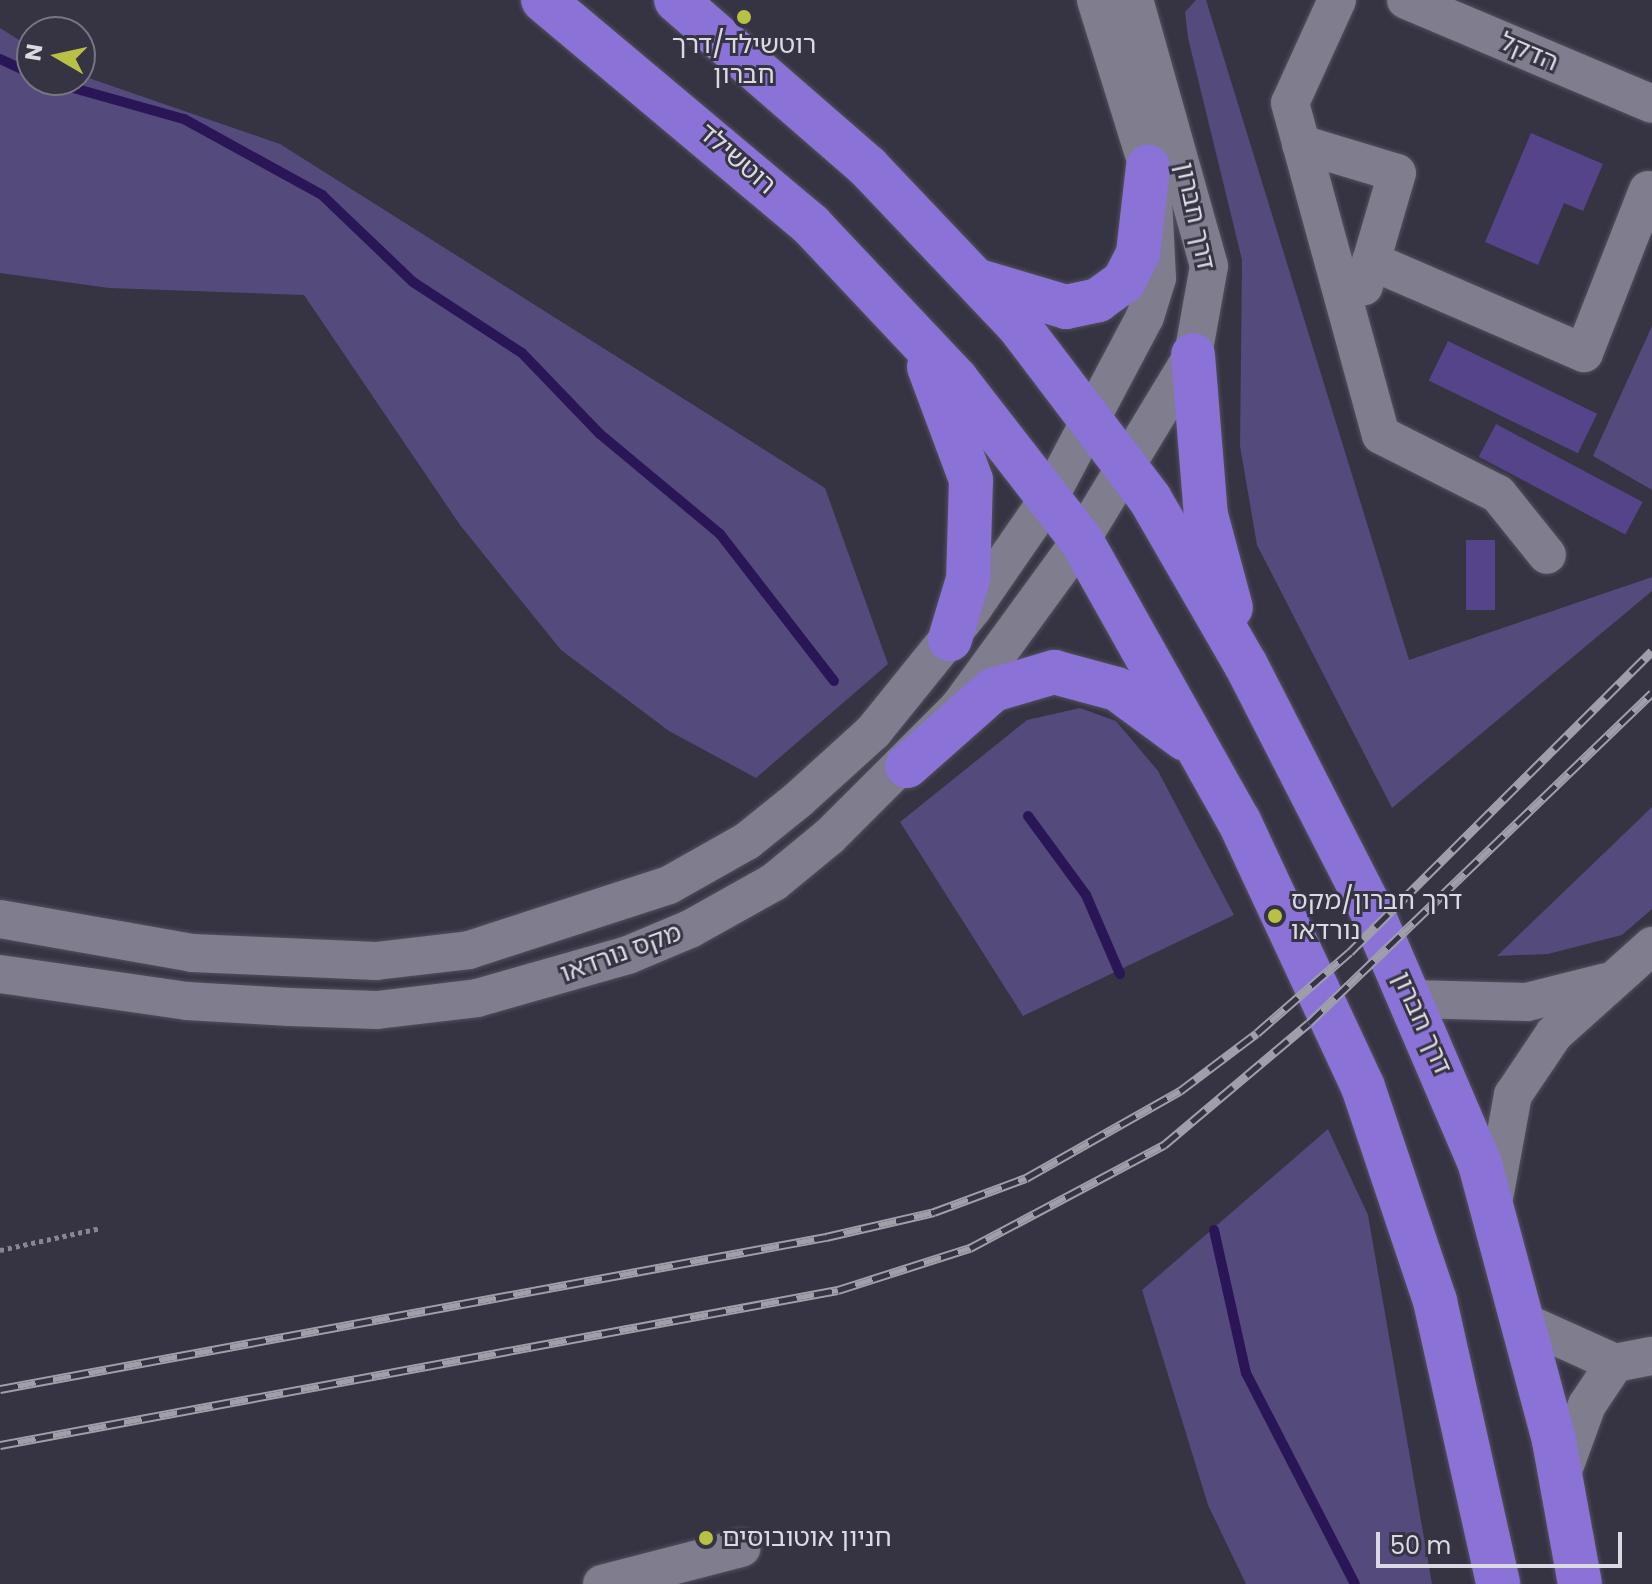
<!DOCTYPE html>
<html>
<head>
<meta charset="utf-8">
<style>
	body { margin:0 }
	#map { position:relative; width:1652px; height:1584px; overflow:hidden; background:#363342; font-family:Poppins,"Noto Sans Hebrew",sans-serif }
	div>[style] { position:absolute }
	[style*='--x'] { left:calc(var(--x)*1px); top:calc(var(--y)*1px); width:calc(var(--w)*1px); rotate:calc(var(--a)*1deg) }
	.green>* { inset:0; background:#544a7b }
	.stream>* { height:10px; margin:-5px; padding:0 5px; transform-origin:5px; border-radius:5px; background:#2a1556 }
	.building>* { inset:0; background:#554489; transform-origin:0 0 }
	.path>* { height:5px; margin-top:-2.5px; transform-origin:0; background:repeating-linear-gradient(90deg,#888692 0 4px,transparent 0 8px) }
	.roads { filter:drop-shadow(0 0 2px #52505d) drop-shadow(0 0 2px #52505d) }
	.minor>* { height:38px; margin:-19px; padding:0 19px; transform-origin:19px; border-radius:19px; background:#7f7d8e }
	.highway>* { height:44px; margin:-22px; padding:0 22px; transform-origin:22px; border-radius:22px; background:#8a72d7 }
	.rail>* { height:9px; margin-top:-4.5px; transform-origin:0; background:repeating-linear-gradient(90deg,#363342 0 18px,#9f9ea9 0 36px); box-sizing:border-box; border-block:2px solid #9f9ea9 }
	.dots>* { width:22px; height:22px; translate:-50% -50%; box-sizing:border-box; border:4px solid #363342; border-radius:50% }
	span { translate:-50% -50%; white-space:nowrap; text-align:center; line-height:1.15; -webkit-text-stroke:6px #363342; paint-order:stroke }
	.poi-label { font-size:26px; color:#dbdae3 }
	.left { translate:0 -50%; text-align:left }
	.street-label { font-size:26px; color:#dbdae3 }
	.north { position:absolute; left:16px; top:16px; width:80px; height:80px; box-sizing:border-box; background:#363342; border:2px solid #787682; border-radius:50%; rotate:279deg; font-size:22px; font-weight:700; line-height:32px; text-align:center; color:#dbdae3 }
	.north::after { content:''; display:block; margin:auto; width:28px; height:36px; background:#b9c046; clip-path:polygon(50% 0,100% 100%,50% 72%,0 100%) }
	.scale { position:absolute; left:1376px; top:1532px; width:246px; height:36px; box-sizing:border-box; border:4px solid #dbdae3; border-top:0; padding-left:10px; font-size:24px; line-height:28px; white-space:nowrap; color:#dbdae3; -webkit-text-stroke:6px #363342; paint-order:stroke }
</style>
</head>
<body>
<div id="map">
	<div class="green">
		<div style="clip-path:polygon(1196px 0,1206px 0,1409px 660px,1652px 577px,1652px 591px,1392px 808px,1257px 545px,1240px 446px,1242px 260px,1188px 38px,1185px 12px)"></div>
		<div style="clip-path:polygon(0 28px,32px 48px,32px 80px,80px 75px,280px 144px,825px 488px,888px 664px,756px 778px,669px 731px,561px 650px,460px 525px,304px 295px,109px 288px,0 273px)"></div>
		<div style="clip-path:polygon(1652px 326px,1652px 490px,1593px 456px)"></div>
		<div style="clip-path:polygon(1080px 708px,1116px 721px,1158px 771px,1234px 915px,1023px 1016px,900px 822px,1027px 720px)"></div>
		<div style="clip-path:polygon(1652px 807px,1652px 909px,1622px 935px,1548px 954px,1497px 956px)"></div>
		<div style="clip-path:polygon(1328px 1129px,1368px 1215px,1432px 1584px,1246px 1584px,1208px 1505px,1142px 1290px)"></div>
	</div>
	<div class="stream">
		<div style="--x:0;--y:59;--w:35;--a:25"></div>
		<div style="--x:45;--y:80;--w:144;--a:15.7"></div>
		<div style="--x:184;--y:119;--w:158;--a:28.8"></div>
		<div style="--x:322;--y:195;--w:126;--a:43.7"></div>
		<div style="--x:413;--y:282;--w:130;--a:33.1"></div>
		<div style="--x:522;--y:353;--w:112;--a:46.1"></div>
		<div style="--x:600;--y:434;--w:156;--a:39.8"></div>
		<div style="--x:720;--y:534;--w:186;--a:52.2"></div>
		<div style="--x:1028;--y:816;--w:98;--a:53.7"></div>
		<div style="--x:1086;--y:895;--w:86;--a:66.7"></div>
		<div style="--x:1214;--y:1230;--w:147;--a:77.4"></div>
		<div style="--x:1246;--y:1373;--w:237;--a:62.7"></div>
	</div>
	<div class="building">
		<div style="clip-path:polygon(1531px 133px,1603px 164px,1583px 211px,1564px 203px,1538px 265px,1485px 242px)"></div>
		<div style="left:1448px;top:341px;width:166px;height:44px;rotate:26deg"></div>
		<div style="left:1496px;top:424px;width:166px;height:37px;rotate:28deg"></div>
		<div style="left:1466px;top:540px;width:29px;height:70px"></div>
	</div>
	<div class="path">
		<div style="--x:0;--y:1250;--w:103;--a:-12.3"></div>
	</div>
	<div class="roads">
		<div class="minor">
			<div style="--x:1337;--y:0;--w:113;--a:114.5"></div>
			<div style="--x:1290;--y:103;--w:344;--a:74.7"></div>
			<div style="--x:1381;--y:435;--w:131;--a:26.8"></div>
			<div style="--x:1498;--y:494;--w:78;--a:51.2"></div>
			<div style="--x:1406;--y:0;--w:267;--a:22.9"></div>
			<div style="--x:1301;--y:144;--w:100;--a:16.8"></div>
			<div style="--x:1397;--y:173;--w:118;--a:106.3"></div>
			<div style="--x:1371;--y:261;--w:232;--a:23.4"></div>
			<div style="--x:1584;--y:353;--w:175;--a:-68.6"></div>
			<div style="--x:0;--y:919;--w:195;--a:10"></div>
			<div style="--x:192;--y:953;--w:184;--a:2.5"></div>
			<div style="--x:376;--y:961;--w:94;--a:-6.7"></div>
			<div style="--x:469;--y:950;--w:210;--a:-18"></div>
			<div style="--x:669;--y:885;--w:90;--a:-29.4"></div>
			<div style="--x:747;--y:841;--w:67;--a:-38.9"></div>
			<div style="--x:799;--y:799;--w:100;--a:-42.2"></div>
			<div style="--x:873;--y:732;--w:159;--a:-51.1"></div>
			<div style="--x:973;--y:608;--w:134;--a:-55.4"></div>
			<div style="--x:1049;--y:498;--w:205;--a:-62.1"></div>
			<div style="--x:1145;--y:317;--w:41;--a:-72.9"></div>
			<div style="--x:1157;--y:278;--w:98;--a:-92.9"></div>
			<div style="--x:1152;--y:180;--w:189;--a:-107.3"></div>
			<div style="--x:0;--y:974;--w:189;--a:8.2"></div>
			<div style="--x:187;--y:1001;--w:103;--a:3.3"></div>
			<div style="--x:290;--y:1007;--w:87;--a:2"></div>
			<div style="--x:377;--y:1010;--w:101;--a:-6.8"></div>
			<div style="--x:477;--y:998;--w:157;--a:-15.9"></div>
			<div style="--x:628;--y:955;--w:67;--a:-22.8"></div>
			<div style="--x:690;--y:929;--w:96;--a:-29.2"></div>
			<div style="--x:774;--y:882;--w:72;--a:-39.4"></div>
			<div style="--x:830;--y:836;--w:182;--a:-45"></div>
			<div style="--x:959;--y:707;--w:207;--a:-53.9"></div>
			<div style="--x:1081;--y:540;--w:216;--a:-58.8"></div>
			<div style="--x:1193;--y:355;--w:90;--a:-79.8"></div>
			<div style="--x:1209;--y:266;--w:276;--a:-105.7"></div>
			<div style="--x:1412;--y:999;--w:115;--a:1.5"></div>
			<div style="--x:1527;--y:1002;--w:81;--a:-14.2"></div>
			<div style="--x:1492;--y:1209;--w:116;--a:-79.6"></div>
			<div style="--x:1513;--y:1095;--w:73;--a:-56.1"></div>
			<div style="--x:1554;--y:1034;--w:132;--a:-41.9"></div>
			<div style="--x:1524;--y:1322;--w:100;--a:24.3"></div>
			<div style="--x:1615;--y:1363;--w:38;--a:-11"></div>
			<div style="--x:1560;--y:1479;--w:79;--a:-70"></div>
			<div style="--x:1587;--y:1405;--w:50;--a:-56.3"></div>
			<div style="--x:602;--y:1584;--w:144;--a:-14.5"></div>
		</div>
		<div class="highway">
			<div style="--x:543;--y:0;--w:350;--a:40"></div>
			<div style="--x:811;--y:225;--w:212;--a:46.7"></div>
			<div style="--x:956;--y:379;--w:204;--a:52.2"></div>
			<div style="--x:1081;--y:540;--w:322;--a:60.7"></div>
			<div style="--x:1239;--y:821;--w:293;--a:65"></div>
			<div style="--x:1363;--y:1087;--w:226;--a:71.4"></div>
			<div style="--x:1435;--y:1301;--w:290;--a:77.4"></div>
			<div style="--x:676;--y:0;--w:254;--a:41"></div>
			<div style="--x:868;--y:167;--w:218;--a:46.5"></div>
			<div style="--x:1018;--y:325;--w:218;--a:52.8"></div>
			<div style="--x:1150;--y:499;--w:192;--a:60"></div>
			<div style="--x:1246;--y:665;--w:270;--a:62.9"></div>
			<div style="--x:1369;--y:905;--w:282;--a:66.8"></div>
			<div style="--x:1480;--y:1164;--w:287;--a:75"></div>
			<div style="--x:1554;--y:1441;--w:145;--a:79.7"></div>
			<div style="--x:979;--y:281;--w:91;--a:16.6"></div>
			<div style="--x:1066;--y:307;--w:33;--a:-12"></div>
			<div style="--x:1098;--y:300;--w:32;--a:-36"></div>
			<div style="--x:1124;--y:281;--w:31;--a:-63"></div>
			<div style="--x:1138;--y:253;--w:87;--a:-83.4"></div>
			<div style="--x:1193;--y:355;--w:161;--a:85.4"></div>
			<div style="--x:1206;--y:515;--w:96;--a:75"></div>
			<div style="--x:929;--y:367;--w:121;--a:69.6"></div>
			<div style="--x:971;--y:480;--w:99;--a:91.7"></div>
			<div style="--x:968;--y:579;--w:63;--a:106.7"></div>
			<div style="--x:907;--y:766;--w:115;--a:-41.5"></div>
			<div style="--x:993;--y:690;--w:64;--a:-16.4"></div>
			<div style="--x:1054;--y:672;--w:65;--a:15.1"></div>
			<div style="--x:1117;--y:689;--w:84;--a:36.3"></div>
		</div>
	</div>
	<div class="rail">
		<div style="--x:0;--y:1389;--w:840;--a:-10.43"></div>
		<div style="--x:826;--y:1237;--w:111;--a:-13"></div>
		<div style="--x:934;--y:1212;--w:98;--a:-20.3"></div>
		<div style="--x:1026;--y:1178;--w:177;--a:-29.5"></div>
		<div style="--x:1180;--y:1091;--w:96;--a:-37"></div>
		<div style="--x:1257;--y:1033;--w:123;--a:-41.1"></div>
		<div style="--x:1350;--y:952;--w:426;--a:-44.9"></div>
		<div style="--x:0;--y:1445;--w:852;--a:-10.48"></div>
		<div style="--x:838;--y:1290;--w:139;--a:-17.7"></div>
		<div style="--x:970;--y:1248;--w:220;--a:-28"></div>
		<div style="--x:1164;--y:1145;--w:189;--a:-40.1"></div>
		<div style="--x:1309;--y:1023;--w:476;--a:-43.9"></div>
	</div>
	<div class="dots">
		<div style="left:744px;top:17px;background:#b9c046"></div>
		<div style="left:1275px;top:916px;background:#b9c046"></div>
		<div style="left:706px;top:1538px;background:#b9c046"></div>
	</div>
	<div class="poi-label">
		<span style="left:744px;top:60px">רוטשילד/דרך<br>חברון</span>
		<span class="left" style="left:1291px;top:916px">דרך חברון/מקס<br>נורדאו</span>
		<span class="left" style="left:722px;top:1538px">חניון אוטובוסים</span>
	</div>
	<div class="street-label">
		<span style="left:1529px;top:52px;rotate:23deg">הדקל</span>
		<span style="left:737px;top:159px;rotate:41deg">רוטשילד</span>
		<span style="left:1195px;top:216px;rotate:78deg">דרך חברון</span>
		<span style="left:621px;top:953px;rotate:-20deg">מקס נורדאו</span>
		<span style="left:1422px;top:1023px;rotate:66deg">דרך חברון</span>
	</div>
	<div class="north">N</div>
	<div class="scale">50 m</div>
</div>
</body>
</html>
